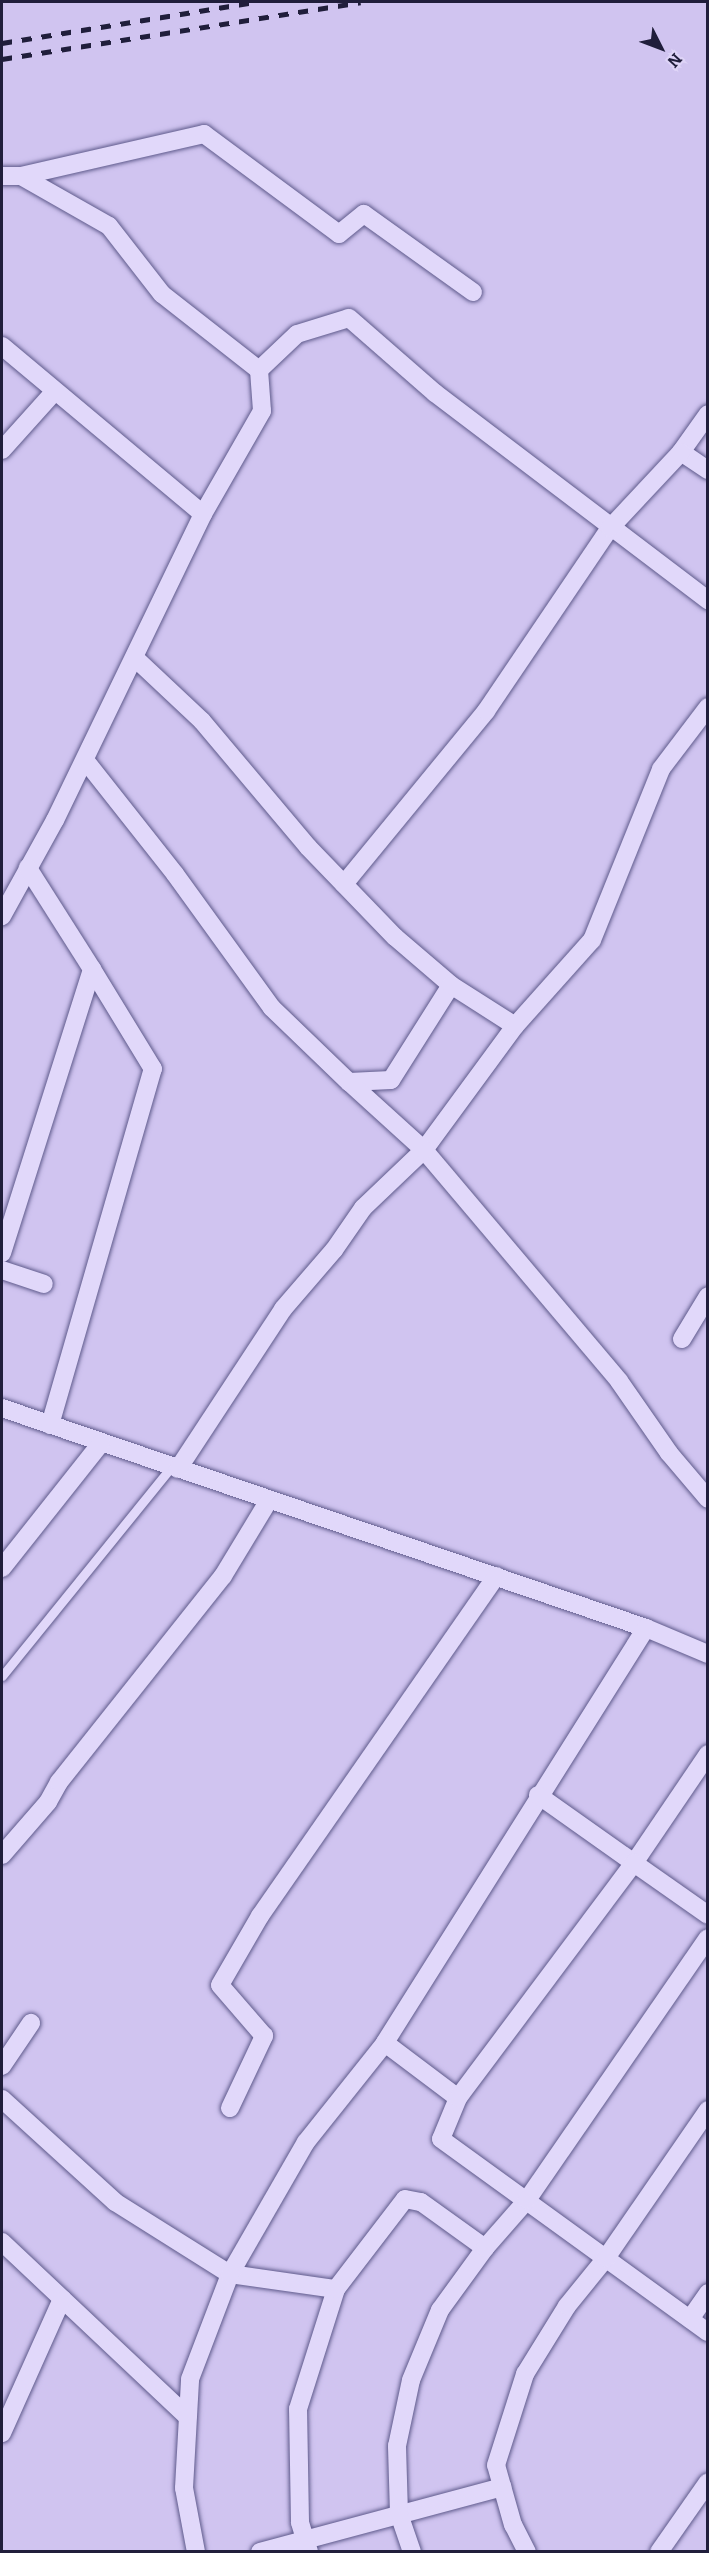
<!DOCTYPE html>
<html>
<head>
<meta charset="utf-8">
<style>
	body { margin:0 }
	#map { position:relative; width:709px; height:2553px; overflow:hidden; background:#d0c4f0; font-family:Bitter,serif }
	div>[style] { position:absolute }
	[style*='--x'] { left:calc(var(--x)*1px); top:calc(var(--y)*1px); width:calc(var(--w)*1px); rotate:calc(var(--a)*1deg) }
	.roads { filter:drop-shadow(0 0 2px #5e5a8b) drop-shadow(0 0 2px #5e5a8b) }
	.lane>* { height:9px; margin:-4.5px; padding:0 4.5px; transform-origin:4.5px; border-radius:4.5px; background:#e1d8fa }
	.street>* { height:18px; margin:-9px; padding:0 9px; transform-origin:9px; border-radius:9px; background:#e1d8fa }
	.rail>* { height:4.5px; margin-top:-2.25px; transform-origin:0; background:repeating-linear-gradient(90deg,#201e3b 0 10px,transparent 0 20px) }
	span { translate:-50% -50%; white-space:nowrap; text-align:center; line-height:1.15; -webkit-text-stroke:5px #ded4f7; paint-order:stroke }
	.frame { position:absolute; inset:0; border:3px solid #201e3b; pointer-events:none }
	.north { position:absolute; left:631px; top:18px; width:60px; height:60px; -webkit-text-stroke:4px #ded4f7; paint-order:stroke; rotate:132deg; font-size:16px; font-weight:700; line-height:24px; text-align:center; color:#201e3b }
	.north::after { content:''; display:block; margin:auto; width:21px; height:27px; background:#201e3b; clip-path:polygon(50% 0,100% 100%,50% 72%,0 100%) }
</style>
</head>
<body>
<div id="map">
	<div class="roads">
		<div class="lane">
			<div style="--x:2;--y:1676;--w:269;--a:-51"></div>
		</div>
		<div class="street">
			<div style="--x:2;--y:176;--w:19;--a:0"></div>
			<div style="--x:21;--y:176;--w:101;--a:29.6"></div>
			<div style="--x:109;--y:226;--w:86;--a:52.1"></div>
			<div style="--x:162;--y:294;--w:123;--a:38.1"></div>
			<div style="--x:259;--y:370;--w:41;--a:85.8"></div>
			<div style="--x:262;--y:411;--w:119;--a:119.8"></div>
			<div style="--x:203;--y:514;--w:340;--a:115.8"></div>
			<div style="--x:55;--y:820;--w:110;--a:118.9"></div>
			<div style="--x:21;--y:176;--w:188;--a:-12.9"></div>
			<div style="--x:204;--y:134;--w:168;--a:36.5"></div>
			<div style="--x:339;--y:234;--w:32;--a:-39"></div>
			<div style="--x:364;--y:214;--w:134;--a:35.6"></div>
			<div style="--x:2;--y:346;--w:262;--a:39.9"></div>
			<div style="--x:259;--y:370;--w:52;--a:-43.5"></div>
			<div style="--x:297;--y:334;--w:54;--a:-17.1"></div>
			<div style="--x:349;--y:318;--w:114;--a:41.1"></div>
			<div style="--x:435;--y:393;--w:343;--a:37.2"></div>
			<div style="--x:708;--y:414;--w:47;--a:125.4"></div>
			<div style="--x:681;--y:452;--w:32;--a:34"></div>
			<div style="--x:2;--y:450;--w:79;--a:-48.1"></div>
			<div style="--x:135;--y:658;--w:92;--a:43.2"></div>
			<div style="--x:202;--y:721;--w:165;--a:49.9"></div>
			<div style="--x:308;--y:847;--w:125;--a:46"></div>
			<div style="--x:395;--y:937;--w:74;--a:40.6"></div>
			<div style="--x:85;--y:760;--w:145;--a:51.7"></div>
			<div style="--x:175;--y:874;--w:165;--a:54.1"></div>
			<div style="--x:272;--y:1008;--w:107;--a:43.9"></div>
			<div style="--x:349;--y:1082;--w:42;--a:-2.7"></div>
			<div style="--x:391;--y:1080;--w:112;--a:-57.7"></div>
			<div style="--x:451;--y:985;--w:76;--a:32.6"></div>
			<div style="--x:515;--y:1026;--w:154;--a:126.3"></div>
			<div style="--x:424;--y:1150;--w:302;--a:49.8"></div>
			<div style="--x:619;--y:1381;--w:88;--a:55.2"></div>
			<div style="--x:669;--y:1453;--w:60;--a:49.7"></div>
			<div style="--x:344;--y:884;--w:224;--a:-50.6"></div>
			<div style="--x:486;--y:711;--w:221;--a:-55.9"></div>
			<div style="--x:610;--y:528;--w:104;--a:-46.9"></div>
			<div style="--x:515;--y:1026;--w:115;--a:-48.2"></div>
			<div style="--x:592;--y:940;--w:184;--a:-68"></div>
			<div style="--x:661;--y:769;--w:78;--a:-52.8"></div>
			<div style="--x:2;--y:1253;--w:298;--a:-72.4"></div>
			<div style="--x:92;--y:969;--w:120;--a:-122.4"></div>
			<div style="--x:2;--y:1270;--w:44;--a:18.4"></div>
			<div style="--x:682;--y:1339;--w:50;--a:-58.8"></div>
			<div style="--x:2;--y:1408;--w:681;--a:18.86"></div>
			<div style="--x:646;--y:1628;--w:67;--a:22.8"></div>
			<div style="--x:50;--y:1425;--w:371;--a:-73.9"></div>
			<div style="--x:153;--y:1069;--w:117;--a:-121.4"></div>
			<div style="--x:178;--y:1469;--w:191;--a:-56.7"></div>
			<div style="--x:283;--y:1309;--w:78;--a:-49.2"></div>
			<div style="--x:334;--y:1250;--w:51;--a:-55.4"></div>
			<div style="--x:363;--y:1208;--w:84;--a:-43.6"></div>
			<div style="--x:424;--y:1150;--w:101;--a:-137.8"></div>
			<div style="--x:2;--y:1568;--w:159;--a:-51.6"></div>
			<div style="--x:646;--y:1628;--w:490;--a:122.2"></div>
			<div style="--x:385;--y:2043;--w:91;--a:37"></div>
			<div style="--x:458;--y:2098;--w:44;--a:112.5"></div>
			<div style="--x:441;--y:2139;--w:329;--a:35.9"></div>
			<div style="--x:538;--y:1795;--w:118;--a:35.3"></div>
			<div style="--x:634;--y:1863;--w:132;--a:-55.8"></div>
			<div style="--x:2;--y:1855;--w:70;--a:-49"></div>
			<div style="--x:48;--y:1802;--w:23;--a:-61"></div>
			<div style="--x:59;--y:1782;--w:263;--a:-51.5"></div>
			<div style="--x:223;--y:1576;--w:89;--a:-58.8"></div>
			<div style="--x:2;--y:2066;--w:52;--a:-56"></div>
			<div style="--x:458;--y:2098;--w:294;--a:-53.2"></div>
			<div style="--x:634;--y:1863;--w:90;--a:35.1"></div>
			<div style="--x:2;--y:2099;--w:153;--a:42.3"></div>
			<div style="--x:115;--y:2202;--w:136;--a:32.1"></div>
			<div style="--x:230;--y:2274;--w:107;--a:8.1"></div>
			<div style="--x:230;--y:2108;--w:80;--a:-64.7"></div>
			<div style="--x:264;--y:2036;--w:67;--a:-130.8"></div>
			<div style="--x:220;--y:1985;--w:80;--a:-59.9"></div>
			<div style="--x:260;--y:1916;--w:414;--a:-55.2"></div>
			<div style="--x:2;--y:2242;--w:255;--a:43.3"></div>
			<div style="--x:690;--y:2319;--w:32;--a:-55"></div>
			<div style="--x:2;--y:2433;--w:147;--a:-65.9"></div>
			<div style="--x:196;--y:2552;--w:65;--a:-100.6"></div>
			<div style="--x:184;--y:2488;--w:109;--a:-86.8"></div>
			<div style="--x:190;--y:2379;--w:112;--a:-69.1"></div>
			<div style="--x:230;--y:2274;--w:152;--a:-60.1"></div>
			<div style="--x:306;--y:2142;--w:127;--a:-51.4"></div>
			<div style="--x:260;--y:2552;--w:251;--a:-15"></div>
			<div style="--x:309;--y:2552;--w:31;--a:-107"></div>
			<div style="--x:300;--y:2522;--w:113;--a:-91"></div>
			<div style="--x:298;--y:2409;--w:126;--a:-72.4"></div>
			<div style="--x:336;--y:2289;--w:113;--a:-52.5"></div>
			<div style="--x:405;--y:2199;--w:16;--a:11"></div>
			<div style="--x:421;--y:2202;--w:79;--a:35.7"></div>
			<div style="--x:412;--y:2552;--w:40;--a:-108.9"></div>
			<div style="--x:399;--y:2514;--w:68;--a:-91.7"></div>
			<div style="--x:397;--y:2446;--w:67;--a:-78"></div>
			<div style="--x:411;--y:2380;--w:76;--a:-67.5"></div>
			<div style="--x:440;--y:2310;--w:77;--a:-54"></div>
			<div style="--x:485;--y:2248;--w:64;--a:-48.8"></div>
			<div style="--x:527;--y:2200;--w:318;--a:-55.4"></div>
			<div style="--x:527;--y:2552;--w:30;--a:-117"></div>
			<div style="--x:513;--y:2525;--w:62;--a:-105.8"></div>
			<div style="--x:496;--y:2465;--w:96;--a:-72.3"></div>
			<div style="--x:525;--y:2374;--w:80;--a:-58.3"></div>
			<div style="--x:567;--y:2306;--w:62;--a:-50.9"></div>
			<div style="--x:606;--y:2258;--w:180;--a:-55.4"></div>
			<div style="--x:659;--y:2552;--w:85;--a:-55"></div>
		</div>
	</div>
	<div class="rail">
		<div style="--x:2;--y:43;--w:256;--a:-9.2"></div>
		<div style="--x:2;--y:59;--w:363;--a:-9"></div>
	</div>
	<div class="frame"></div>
	<div class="north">N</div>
</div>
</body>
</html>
